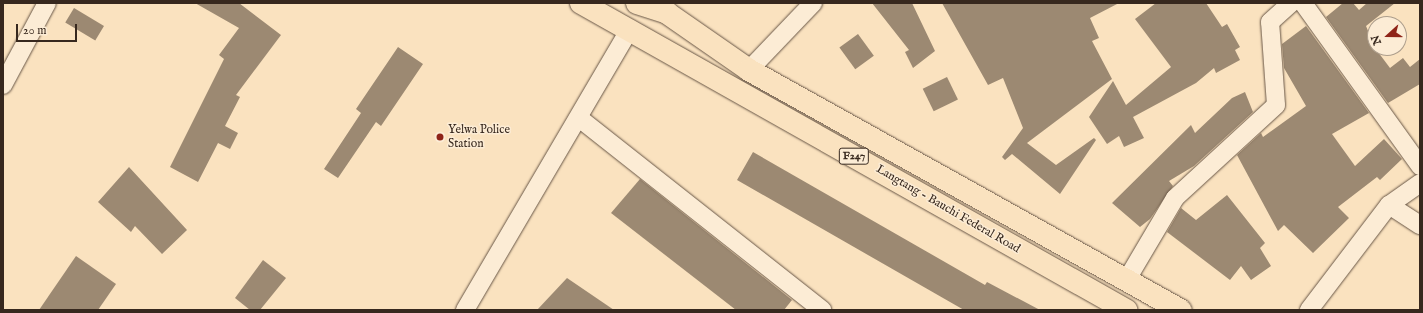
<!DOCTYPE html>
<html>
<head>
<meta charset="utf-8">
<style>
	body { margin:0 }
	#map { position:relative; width:1423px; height:313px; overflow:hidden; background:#fae2bf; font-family:"IM FELL English",serif }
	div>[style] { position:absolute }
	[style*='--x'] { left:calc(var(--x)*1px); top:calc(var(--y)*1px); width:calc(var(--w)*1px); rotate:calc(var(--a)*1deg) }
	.building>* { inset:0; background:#9c8972; transform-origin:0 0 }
	.roads { filter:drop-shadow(0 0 1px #685646) drop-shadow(0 0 1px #685646) }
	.street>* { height:18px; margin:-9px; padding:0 9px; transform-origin:9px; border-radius:9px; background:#fcecd5 }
	.primary>* { height:22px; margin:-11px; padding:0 11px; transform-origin:11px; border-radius:11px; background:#fae2bf }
	.dots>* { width:11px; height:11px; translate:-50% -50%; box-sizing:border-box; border:2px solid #fcecd5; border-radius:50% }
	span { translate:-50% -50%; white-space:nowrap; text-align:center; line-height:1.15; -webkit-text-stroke:3px #fcecd5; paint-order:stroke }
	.shield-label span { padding:1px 3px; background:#fcecd5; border:1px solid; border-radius:3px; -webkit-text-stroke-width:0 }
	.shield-label { font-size:11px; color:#37281e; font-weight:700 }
	.poi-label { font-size:12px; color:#37281e }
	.left { translate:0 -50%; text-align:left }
	.street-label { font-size:12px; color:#37281e }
	.frame { position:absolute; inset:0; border:4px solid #37281e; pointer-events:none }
	.north { position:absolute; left:1367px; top:16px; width:40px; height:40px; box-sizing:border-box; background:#fcecd5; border:1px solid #ad9e8c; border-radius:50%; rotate:249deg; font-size:11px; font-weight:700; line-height:16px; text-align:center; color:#37281e }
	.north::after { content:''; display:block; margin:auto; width:14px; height:18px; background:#8f2418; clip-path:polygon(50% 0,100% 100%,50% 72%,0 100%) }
	.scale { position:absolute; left:16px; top:24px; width:61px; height:18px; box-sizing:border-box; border:2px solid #37281e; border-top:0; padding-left:5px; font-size:12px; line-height:14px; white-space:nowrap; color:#37281e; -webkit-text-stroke:3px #fcecd5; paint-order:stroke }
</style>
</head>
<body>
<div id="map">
	<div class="building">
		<div style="clip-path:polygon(195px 3px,239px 3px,281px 35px,236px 95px,240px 97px,225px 126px,238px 133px,230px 149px,218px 143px,198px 182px,170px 167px,224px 59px,219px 55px,239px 28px)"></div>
		<div style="clip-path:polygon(872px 3px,912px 3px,935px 51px,913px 68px,905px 52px,909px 50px)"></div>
		<div style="clip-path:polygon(942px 3px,1119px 3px,1090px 18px,1099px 38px,1092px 41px,1112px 79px,1027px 143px,1056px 165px,1094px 138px,1096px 140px,1060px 194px,1012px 154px,1005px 160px,1002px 157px,1023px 128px,1003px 78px,988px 85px)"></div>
		<div style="clip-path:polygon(1156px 3px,1206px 3px,1222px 27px,1227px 24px,1240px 47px,1235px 50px,1240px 60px,1216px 73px,1214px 68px,1196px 83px,1133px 117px,1144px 138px,1124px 147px,1119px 136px,1107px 144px,1089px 117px,1113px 81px,1126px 105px,1171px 67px,1135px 19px)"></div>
		<div style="clip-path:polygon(1343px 3px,1353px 3px,1359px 10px,1367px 3px,1395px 3px,1366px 26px,1375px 48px,1390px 68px,1403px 58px,1410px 67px,1420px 59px,1420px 84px,1388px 103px,1326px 17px)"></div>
		<div style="left:74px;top:8px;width:35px;height:17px;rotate:31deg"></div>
		<div style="clip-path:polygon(1306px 26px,1369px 113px,1332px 134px,1355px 166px,1384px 139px,1402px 159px,1380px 180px,1377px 177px,1338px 207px,1349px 218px,1313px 253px,1284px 225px,1278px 231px,1237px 155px,1261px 133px,1263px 137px,1306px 106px,1284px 68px,1282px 44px)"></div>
		<div style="left:858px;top:34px;width:27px;height:23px;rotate:54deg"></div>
		<div style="clip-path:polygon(398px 47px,423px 64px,381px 126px,376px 122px,338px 178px,324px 169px,361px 113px,356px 109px)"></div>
		<div style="left:947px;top:77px;width:25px;height:27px;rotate:64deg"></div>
		<div style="clip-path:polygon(1245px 92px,1253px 112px,1194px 166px,1169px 181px,1173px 186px,1150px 219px,1140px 227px,1112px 203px,1191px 125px,1195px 133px,1232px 98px)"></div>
		<div style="clip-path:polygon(753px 152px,985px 285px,987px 282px,1040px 310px,964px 310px,737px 180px)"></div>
		<div style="clip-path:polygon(129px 167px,187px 230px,162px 254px,135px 226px,131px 232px,98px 202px)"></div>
		<div style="clip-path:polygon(640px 179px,792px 300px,784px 310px,736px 310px,611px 213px)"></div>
		<div style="clip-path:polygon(1227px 195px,1265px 243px,1260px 248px,1271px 266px,1251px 280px,1241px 266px,1230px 280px,1167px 232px,1181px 208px,1196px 220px)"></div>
		<div style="clip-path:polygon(76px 256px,116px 284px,98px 310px,39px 310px)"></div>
		<div style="clip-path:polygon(263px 260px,286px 278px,260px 310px,250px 310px,235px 298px)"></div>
		<div style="clip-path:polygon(567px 278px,614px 310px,537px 310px)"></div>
	</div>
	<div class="roads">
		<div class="street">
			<div style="--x:1303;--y:3;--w:201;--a:54.3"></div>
			<div style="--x:749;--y:70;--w:93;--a:-46.3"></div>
			<div style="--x:3;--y:85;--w:93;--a:-61.8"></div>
			<div style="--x:579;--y:118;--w:310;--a:38.3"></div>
			<div style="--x:1389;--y:205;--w:37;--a:33"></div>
			<div style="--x:1126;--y:281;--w:96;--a:-59.4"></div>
			<div style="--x:1175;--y:198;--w:137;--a:-42.6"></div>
			<div style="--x:1276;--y:105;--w:83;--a:-94.1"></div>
			<div style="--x:1270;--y:22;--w:28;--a:-42"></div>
			<div style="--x:465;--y:310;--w:326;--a:-59.6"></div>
			<div style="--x:1309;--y:310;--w:132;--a:-52.7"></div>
			<div style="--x:1389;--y:205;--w:38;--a:-35"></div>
		</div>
		<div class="primary">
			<div style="--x:581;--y:3;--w:626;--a:29.39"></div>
			<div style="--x:637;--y:3;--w:32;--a:18"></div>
			<div style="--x:667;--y:13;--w:100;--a:34.8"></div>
			<div style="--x:749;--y:70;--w:494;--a:29.1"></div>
		</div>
	</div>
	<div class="dots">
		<div style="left:440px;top:137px;background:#8f2418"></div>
	</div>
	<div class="shield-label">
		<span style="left:854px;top:156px">F247</span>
	</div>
	<div class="poi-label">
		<span class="left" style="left:448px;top:137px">Yelwa Police<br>Station</span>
	</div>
	<div class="street-label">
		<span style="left:948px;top:209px;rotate:30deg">Langtang - Bauchi Federal Road</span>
	</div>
	<div class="frame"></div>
	<div class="north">N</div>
	<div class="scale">20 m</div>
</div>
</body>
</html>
